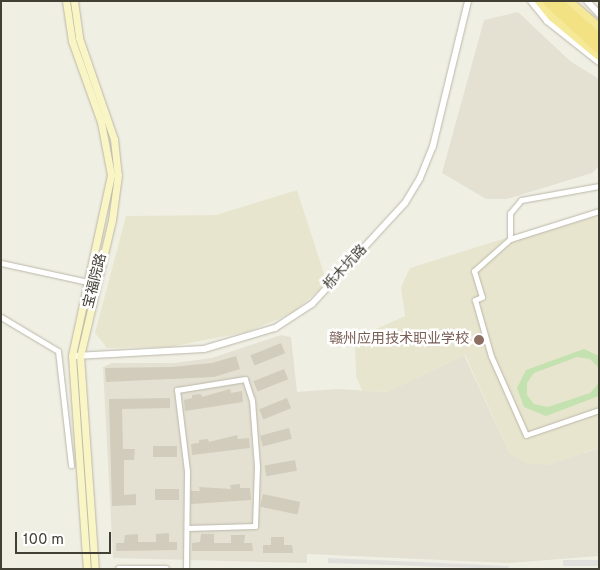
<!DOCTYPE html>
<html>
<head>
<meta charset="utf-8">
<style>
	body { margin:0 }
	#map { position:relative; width:600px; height:570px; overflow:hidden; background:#f0efe4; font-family:Overpass,"Noto Sans SC",sans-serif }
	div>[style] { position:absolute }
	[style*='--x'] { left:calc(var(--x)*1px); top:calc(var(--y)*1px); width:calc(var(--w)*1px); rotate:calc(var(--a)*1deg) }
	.residential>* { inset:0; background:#e4e1d3 }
	.education>* { inset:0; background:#e8e5cf }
	.green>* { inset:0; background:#c3e2b0 }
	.parking>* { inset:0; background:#e1e0dc; transform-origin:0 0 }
	.building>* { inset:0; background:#d1ccbb; transform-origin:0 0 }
	.roads { filter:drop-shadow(0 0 1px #bbb7a8) drop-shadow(0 0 1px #bbb7a8) }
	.minor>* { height:5px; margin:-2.5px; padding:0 2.5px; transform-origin:2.5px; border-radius:2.5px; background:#fff }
	.tertiary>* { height:6px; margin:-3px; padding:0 3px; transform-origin:3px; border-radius:3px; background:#fff }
	.secondary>* { height:7px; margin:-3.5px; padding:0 3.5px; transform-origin:3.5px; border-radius:3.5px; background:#f9f5c5 }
	.primary>* { height:8px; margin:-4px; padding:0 4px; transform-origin:4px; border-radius:4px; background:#f5e998 }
	.trunk>* { height:9px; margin:-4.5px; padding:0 4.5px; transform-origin:4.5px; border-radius:4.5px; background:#f3e283 }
	.dots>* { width:14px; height:14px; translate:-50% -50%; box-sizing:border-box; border:2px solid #fff; border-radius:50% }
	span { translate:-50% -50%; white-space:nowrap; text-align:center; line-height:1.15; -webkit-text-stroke:5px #fff; paint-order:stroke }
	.street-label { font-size:14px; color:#423f35 }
	.education-label { font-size:14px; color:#785e54 }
	.right { translate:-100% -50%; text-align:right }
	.frame { position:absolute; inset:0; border:2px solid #423f35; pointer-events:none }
	.scale { position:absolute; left:15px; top:532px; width:96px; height:22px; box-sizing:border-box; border:2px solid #423f35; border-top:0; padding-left:6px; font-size:15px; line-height:18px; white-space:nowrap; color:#423f35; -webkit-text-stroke:4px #fff; paint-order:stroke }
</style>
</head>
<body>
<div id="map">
	<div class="residential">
		<div style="clip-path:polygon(518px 12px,570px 61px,599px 79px,599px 166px,592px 173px,507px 199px,486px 199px,442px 173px,484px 20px)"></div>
		<div style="clip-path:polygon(281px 335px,291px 337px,297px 392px,337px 389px,387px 392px,464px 355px,510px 454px,585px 453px,599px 448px,599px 556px,509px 563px,307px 554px,307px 563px,113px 558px,103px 367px,112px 363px,174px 363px,212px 358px)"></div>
	</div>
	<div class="education">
		<div style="clip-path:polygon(297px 190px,327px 283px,293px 313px,247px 332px,169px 347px,107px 348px,95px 333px,126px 216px,216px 215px)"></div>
		<div style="clip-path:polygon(599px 216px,599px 448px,548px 465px,527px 463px,510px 454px,465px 355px,388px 392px,362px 391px,356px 376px,355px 345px,365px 334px,405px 316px,401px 287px,410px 268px,499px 240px)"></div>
	</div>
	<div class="green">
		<div style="clip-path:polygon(584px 349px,599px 356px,599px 368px,590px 359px,577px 357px,534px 373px,527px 383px,527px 395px,534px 404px,548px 407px,590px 393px,599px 383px,599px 396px,546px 416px,524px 407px,517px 388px,526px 370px)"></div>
	</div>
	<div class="parking">
		<div style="clip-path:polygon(328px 558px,509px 566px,508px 569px,328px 563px)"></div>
		<div style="left:599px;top:560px;width:6px;height:36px;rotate:90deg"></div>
	</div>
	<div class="building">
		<div style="left:281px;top:343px;width:11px;height:33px;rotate:68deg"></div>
		<div style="clip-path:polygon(236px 356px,240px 369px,214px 377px,106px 382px,105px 368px,172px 367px,212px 363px)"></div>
		<div style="left:284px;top:369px;width:11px;height:33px;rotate:68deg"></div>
		<div style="clip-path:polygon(230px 389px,231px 393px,242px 391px,243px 402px,185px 411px,184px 400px,192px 398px,192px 395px,201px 394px,202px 397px)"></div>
		<div style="clip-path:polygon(170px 398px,170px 408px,122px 409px,123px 449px,135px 449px,134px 460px,124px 460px,124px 495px,136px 494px,136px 505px,112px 506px,109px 399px)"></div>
		<div style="left:287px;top:398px;width:11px;height:30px;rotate:68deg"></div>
		<div style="left:289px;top:428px;width:11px;height:30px;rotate:75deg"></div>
		<div style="clip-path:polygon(237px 435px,238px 439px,249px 438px,250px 448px,192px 455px,191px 444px,199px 443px,199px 440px,208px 439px,209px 442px)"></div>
		<div style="left:177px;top:446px;width:11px;height:24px;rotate:90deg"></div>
		<div style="left:295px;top:460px;width:11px;height:31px;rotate:80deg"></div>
		<div style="clip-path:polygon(240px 484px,240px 488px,250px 488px,251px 500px,191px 504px,191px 491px,200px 491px,199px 487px,231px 489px,230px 485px)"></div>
		<div style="left:179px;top:489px;width:11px;height:24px;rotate:90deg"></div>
		<div style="left:263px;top:494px;width:38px;height:13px;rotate:12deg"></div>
		<div style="clip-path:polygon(169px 533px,169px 542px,177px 542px,177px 550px,116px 551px,116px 543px,124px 543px,125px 535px,138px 534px,138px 542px,156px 542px,156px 534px)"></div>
		<div style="clip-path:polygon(201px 534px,214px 534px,214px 543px,231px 543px,231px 535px,245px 535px,244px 543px,252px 543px,253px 551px,192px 551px,192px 543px,200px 542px)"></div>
		<div style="clip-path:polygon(271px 537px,284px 537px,284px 545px,292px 545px,293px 553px,263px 553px,263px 545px,271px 545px)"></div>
	</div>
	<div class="roads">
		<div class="minor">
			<div style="--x:599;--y:186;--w:79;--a:169.8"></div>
			<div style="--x:521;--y:200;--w:17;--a:130"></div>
			<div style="--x:510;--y:213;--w:26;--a:90"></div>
			<div style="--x:510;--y:239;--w:48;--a:138.4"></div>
			<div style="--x:474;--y:271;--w:27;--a:73"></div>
			<div style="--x:482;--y:297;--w:8;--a:157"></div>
			<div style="--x:475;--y:300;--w:58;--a:74.1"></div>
			<div style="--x:491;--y:356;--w:86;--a:66.1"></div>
			<div style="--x:526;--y:435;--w:77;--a:-18.9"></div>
			<div style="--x:510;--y:239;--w:93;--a:-17.5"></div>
			<div style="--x:1;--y:263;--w:89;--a:12.3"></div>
			<div style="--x:1;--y:317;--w:66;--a:30.8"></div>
			<div style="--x:58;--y:351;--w:115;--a:83.5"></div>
			<div style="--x:186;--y:569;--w:98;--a:-89.4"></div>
			<div style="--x:187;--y:471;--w:82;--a:-97"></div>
			<div style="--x:177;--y:390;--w:69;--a:-9.2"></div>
			<div style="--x:245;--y:379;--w:22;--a:72"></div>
			<div style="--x:252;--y:400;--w:66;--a:85.7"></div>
			<div style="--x:257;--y:466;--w:60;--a:91.9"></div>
			<div style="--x:255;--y:526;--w:68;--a:178.3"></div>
		</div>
		<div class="tertiary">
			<div style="--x:531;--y:1;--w:26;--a:51"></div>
			<div style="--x:547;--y:21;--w:66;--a:38.3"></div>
			<div style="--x:587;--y:1;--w:18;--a:47"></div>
			<div style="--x:75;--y:356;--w:129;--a:-3.1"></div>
			<div style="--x:204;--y:349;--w:74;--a:-16.5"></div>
			<div style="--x:275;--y:328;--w:44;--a:-33"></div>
			<div style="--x:312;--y:304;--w:137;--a:-47.4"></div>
			<div style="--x:405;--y:203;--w:29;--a:-59"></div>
			<div style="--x:420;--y:178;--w:35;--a:-68"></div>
			<div style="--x:433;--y:146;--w:149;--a:-76.4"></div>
			<div style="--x:119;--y:569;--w:47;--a:0"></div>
		</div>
		<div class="secondary">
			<div style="--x:66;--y:1;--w:40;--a:81.5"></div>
			<div style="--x:72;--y:41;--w:86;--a:70.3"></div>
			<div style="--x:101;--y:122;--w:54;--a:79.3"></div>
			<div style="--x:111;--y:175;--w:185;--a:102.2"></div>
			<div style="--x:72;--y:356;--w:214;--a:86"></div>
			<div style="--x:74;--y:1;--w:37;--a:82"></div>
			<div style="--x:79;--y:38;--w:107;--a:70.9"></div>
			<div style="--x:114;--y:139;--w:36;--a:84"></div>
			<div style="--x:118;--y:175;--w:45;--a:97.6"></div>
			<div style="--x:112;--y:220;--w:140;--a:103.2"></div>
			<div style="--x:80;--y:356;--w:214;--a:86"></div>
		</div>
		<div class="primary">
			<div style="--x:539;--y:1;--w:21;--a:51"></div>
			<div style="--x:552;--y:17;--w:61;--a:39.7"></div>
			<div style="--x:569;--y:1;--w:40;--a:41"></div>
		</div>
		<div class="trunk">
			<div style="--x:547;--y:1;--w:71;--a:42.7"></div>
			<div style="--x:558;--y:1;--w:55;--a:42.1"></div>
		</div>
	</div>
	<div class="dots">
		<div style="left:479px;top:340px;background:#8d6e63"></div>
	</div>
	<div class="street-label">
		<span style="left:346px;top:268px;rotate:-47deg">栎木坑路</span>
		<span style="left:96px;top:281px;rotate:-76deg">宝福院路</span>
	</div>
	<div class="education-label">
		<span class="right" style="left:469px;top:340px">赣州应用技术职业学校</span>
	</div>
	<div class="frame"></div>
	<div class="scale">100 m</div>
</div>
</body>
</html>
